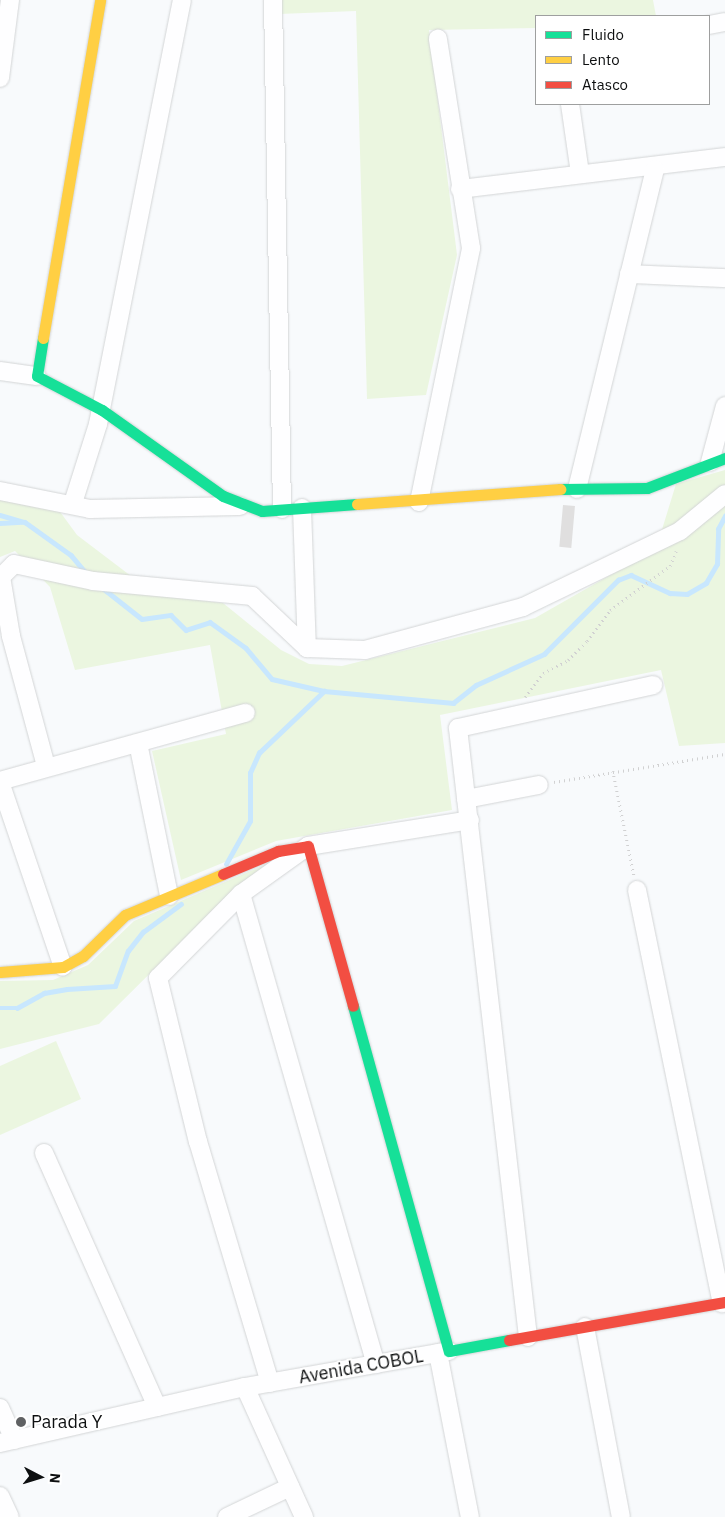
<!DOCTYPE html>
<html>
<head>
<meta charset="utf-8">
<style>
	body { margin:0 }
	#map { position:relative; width:725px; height:1517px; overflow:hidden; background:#f8fafc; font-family:"IBM Plex Sans",sans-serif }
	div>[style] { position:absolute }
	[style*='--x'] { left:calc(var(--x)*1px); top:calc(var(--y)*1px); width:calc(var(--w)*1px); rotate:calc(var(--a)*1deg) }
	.green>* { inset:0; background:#ebf6e0 }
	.stream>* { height:4.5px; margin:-2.25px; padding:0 2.25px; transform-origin:2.25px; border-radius:2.25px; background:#c8e7fe }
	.building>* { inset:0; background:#e0dfdf; transform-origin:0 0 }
	.path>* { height:2.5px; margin-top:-1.25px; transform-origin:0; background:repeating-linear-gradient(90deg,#d1d1d2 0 1px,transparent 0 5px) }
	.roads { filter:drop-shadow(0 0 1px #d3d5d6) drop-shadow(0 0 1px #d3d5d6) }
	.street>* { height:18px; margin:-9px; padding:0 9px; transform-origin:9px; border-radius:9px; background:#fefeff }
	.fast>* { height:11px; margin:-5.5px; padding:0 5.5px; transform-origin:5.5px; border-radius:5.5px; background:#16e098 }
	.slow>* { height:11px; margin:-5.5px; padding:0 5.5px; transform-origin:5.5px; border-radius:5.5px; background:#ffcf43 }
	.jam>* { height:11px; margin:-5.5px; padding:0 5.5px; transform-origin:5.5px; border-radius:5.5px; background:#f24e42 }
	.dots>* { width:14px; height:14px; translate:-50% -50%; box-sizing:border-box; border:2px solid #fff; border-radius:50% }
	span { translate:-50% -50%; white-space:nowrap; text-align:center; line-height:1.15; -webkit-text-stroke:4px #fff; paint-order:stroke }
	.street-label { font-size:18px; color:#0d0f10 }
	.poi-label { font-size:18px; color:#0d0f10 }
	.left { translate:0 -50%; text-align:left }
	.legend { position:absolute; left:535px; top:15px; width:175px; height:90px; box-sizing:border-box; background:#fff; border:1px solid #9e9f9f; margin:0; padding:6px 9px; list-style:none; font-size:15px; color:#0d0f10 }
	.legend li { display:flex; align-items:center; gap:10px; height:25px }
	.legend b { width:25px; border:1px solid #9e9f9f }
	.north { position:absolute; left:15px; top:1452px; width:50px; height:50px; -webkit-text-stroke:4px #fff; paint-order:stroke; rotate:95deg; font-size:14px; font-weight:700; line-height:20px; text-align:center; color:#0d0f10 }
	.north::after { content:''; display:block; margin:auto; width:18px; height:22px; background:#0d0f10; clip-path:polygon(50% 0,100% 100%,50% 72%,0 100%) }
</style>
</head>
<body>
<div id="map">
	<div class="green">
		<div style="clip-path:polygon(280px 0,653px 0,656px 16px,536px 16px,536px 28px,429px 30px,457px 255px,426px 395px,367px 399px,356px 11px,279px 14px)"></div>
		<div style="clip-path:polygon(725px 470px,725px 743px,679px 746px,661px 670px,440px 715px,452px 810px,276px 841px,181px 880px,152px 751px,226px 734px,210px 645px,75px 670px,50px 587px,15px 551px,0 557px,0 500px,58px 509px,77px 535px,156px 595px,223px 603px,281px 650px,309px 664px,342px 666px,535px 618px,656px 549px,676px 484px)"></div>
		<div style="clip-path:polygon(265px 865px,237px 887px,99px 1024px,0 1049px,0 981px,53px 980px,88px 965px,134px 921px)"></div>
		<div style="clip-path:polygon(56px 1041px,81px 1099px,0 1135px,0 1066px)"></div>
	</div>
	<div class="stream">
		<div style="--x:0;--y:515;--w:26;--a:16"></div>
		<div style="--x:25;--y:522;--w:57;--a:35.7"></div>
		<div style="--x:71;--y:555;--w:25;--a:50"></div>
		<div style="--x:0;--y:523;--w:21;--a:-3"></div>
		<div style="--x:104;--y:589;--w:48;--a:38.3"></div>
		<div style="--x:142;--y:619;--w:29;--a:-8"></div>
		<div style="--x:171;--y:615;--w:21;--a:45"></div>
		<div style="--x:186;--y:630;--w:25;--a:-18"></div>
		<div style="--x:210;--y:622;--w:44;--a:35.8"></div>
		<div style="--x:246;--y:648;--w:40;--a:50"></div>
		<div style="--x:272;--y:679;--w:53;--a:13"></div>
		<div style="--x:324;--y:691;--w:130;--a:5.3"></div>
		<div style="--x:453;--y:703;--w:29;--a:-38"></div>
		<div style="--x:476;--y:685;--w:75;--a:-24.5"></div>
		<div style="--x:544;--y:654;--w:105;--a:-45"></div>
		<div style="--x:618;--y:580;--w:14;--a:-21"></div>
		<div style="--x:631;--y:575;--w:43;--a:24.8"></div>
		<div style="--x:670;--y:593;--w:17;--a:3"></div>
		<div style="--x:687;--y:594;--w:22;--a:-30"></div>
		<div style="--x:706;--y:583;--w:22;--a:-60"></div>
		<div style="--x:717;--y:564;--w:35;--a:-88"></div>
		<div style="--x:718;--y:529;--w:15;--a:-62"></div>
		<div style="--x:226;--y:864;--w:49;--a:-60.8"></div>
		<div style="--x:250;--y:821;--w:48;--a:-90"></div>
		<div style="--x:250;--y:773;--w:22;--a:-66"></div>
		<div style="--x:259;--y:753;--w:90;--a:-43.6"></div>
		<div style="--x:0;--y:1008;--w:17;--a:0"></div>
		<div style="--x:17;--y:1008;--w:31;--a:-29"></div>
		<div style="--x:44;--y:993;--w:23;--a:-10"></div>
		<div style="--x:67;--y:989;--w:48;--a:-3.6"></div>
		<div style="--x:115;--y:986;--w:37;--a:-70"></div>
		<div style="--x:128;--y:951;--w:24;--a:-52"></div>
		<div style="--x:143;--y:932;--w:47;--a:-36.4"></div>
	</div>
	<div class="building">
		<div style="left:563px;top:505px;width:12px;height:42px;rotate:5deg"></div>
	</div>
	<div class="path">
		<div style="--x:525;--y:697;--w:30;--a:-53"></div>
		<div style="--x:543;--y:673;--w:28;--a:-27"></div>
		<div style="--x:568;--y:660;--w:27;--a:-45"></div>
		<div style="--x:587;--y:641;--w:39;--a:-53"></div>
		<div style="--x:610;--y:610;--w:74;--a:-36.3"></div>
		<div style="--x:670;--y:566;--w:16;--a:-68"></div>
		<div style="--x:613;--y:771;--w:106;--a:78.6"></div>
		<div style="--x:554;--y:782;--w:173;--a:-9.3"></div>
	</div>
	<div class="roads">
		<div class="street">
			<div style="--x:273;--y:0;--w:509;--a:88.99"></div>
			<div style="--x:709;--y:25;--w:16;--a:-11"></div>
			<div style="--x:0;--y:78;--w:79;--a:-82.7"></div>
			<div style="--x:570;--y:104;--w:70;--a:81.8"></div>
			<div style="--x:460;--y:189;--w:267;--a:-6.9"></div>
			<div style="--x:629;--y:274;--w:96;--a:2.4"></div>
			<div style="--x:0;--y:371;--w:37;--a:8"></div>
			<div style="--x:710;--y:462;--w:58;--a:-75"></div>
			<div style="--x:577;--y:489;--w:329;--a:-76.3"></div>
			<div style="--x:0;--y:491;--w:92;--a:11.3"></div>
			<div style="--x:90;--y:509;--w:150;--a:-1.1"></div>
			<div style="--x:419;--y:502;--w:259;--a:-78.4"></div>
			<div style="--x:471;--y:248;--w:212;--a:-99"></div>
			<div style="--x:73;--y:503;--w:83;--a:-72.4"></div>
			<div style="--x:98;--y:424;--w:432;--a:-78.8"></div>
			<div style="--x:302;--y:508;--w:140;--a:88"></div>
			<div style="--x:138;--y:743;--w:156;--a:78.5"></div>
			<div style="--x:46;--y:766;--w:135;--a:-105.1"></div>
			<div style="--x:11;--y:636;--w:60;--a:-99.6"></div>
			<div style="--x:1;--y:577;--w:18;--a:-45"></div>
			<div style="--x:14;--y:564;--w:81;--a:12.1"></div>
			<div style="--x:93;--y:581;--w:160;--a:5.4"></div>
			<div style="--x:252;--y:596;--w:76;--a:43.4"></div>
			<div style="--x:307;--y:648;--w:58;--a:2"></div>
			<div style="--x:365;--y:650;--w:164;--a:-15.2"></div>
			<div style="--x:523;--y:607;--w:174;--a:-25.8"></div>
			<div style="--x:680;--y:531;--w:58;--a:-39.4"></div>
			<div style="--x:0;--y:781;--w:255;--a:-15.5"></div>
			<div style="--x:0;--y:782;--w:195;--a:71.2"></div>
			<div style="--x:466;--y:799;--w:74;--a:-10.9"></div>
			<div style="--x:637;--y:890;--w:422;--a:78.4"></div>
			<div style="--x:241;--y:894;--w:489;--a:74"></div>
			<div style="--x:44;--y:1153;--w:278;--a:66"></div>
			<div style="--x:585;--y:1327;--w:193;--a:79.3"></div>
			<div style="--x:528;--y:1337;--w:613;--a:-96.56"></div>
			<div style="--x:458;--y:728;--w:200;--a:-12.4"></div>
			<div style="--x:438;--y:1353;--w:167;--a:79"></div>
			<div style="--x:270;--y:1383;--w:252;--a:-106.6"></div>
			<div style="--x:198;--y:1142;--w:169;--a:-103.7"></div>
			<div style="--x:158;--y:978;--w:118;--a:-45.3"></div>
			<div style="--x:241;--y:894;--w:82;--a:-35.6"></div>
			<div style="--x:308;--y:846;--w:164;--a:-9.1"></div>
			<div style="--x:245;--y:1387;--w:143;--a:65.6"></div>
			<div style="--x:0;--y:1408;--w:35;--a:66"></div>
			<div style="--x:0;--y:1443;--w:251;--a:-12.9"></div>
			<div style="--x:245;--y:1387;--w:207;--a:-10"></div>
			<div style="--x:0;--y:1496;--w:23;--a:65"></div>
			<div style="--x:227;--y:1517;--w:70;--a:-25.5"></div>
		</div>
		<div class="fast">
			<div style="--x:43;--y:338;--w:38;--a:99"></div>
			<div style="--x:37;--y:376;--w:73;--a:27.6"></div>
			<div style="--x:102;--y:410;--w:148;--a:35.4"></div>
			<div style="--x:223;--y:496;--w:42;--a:21"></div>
			<div style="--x:262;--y:511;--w:95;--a:-4.2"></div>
			<div style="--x:560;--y:489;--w:87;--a:-0.7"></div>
			<div style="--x:647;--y:488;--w:84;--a:-21"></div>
			<div style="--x:353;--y:1006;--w:358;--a:74.5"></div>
			<div style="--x:449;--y:1351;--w:61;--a:-10.4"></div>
		</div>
		<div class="slow">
			<div style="--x:43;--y:338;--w:343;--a:-80.4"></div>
			<div style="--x:357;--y:504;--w:204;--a:-4.2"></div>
			<div style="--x:0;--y:972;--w:63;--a:-4.5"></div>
			<div style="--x:63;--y:967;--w:23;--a:-29"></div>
			<div style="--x:83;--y:956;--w:59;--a:-44.3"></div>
			<div style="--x:125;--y:915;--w:106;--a:-22.7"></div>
		</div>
		<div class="jam">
			<div style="--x:223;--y:874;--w:60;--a:-22.7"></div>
			<div style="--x:278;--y:851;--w:30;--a:-9"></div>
			<div style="--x:308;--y:846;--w:166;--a:74.3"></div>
			<div style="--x:509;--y:1340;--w:219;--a:-10"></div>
		</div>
	</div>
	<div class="dots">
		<div style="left:21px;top:1422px;background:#5f6163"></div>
	</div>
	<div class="street-label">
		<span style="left:361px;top:1367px;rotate:-10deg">Avenida COBOL</span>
	</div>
	<div class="poi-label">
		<span class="left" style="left:31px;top:1422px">Parada Y</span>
	</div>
	<ul class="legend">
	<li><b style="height:6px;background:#16e098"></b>Fluido</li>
	<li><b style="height:6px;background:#ffcf43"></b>Lento</li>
	<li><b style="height:6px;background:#f24e42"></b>Atasco</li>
	</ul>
	<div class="north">N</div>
</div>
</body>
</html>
